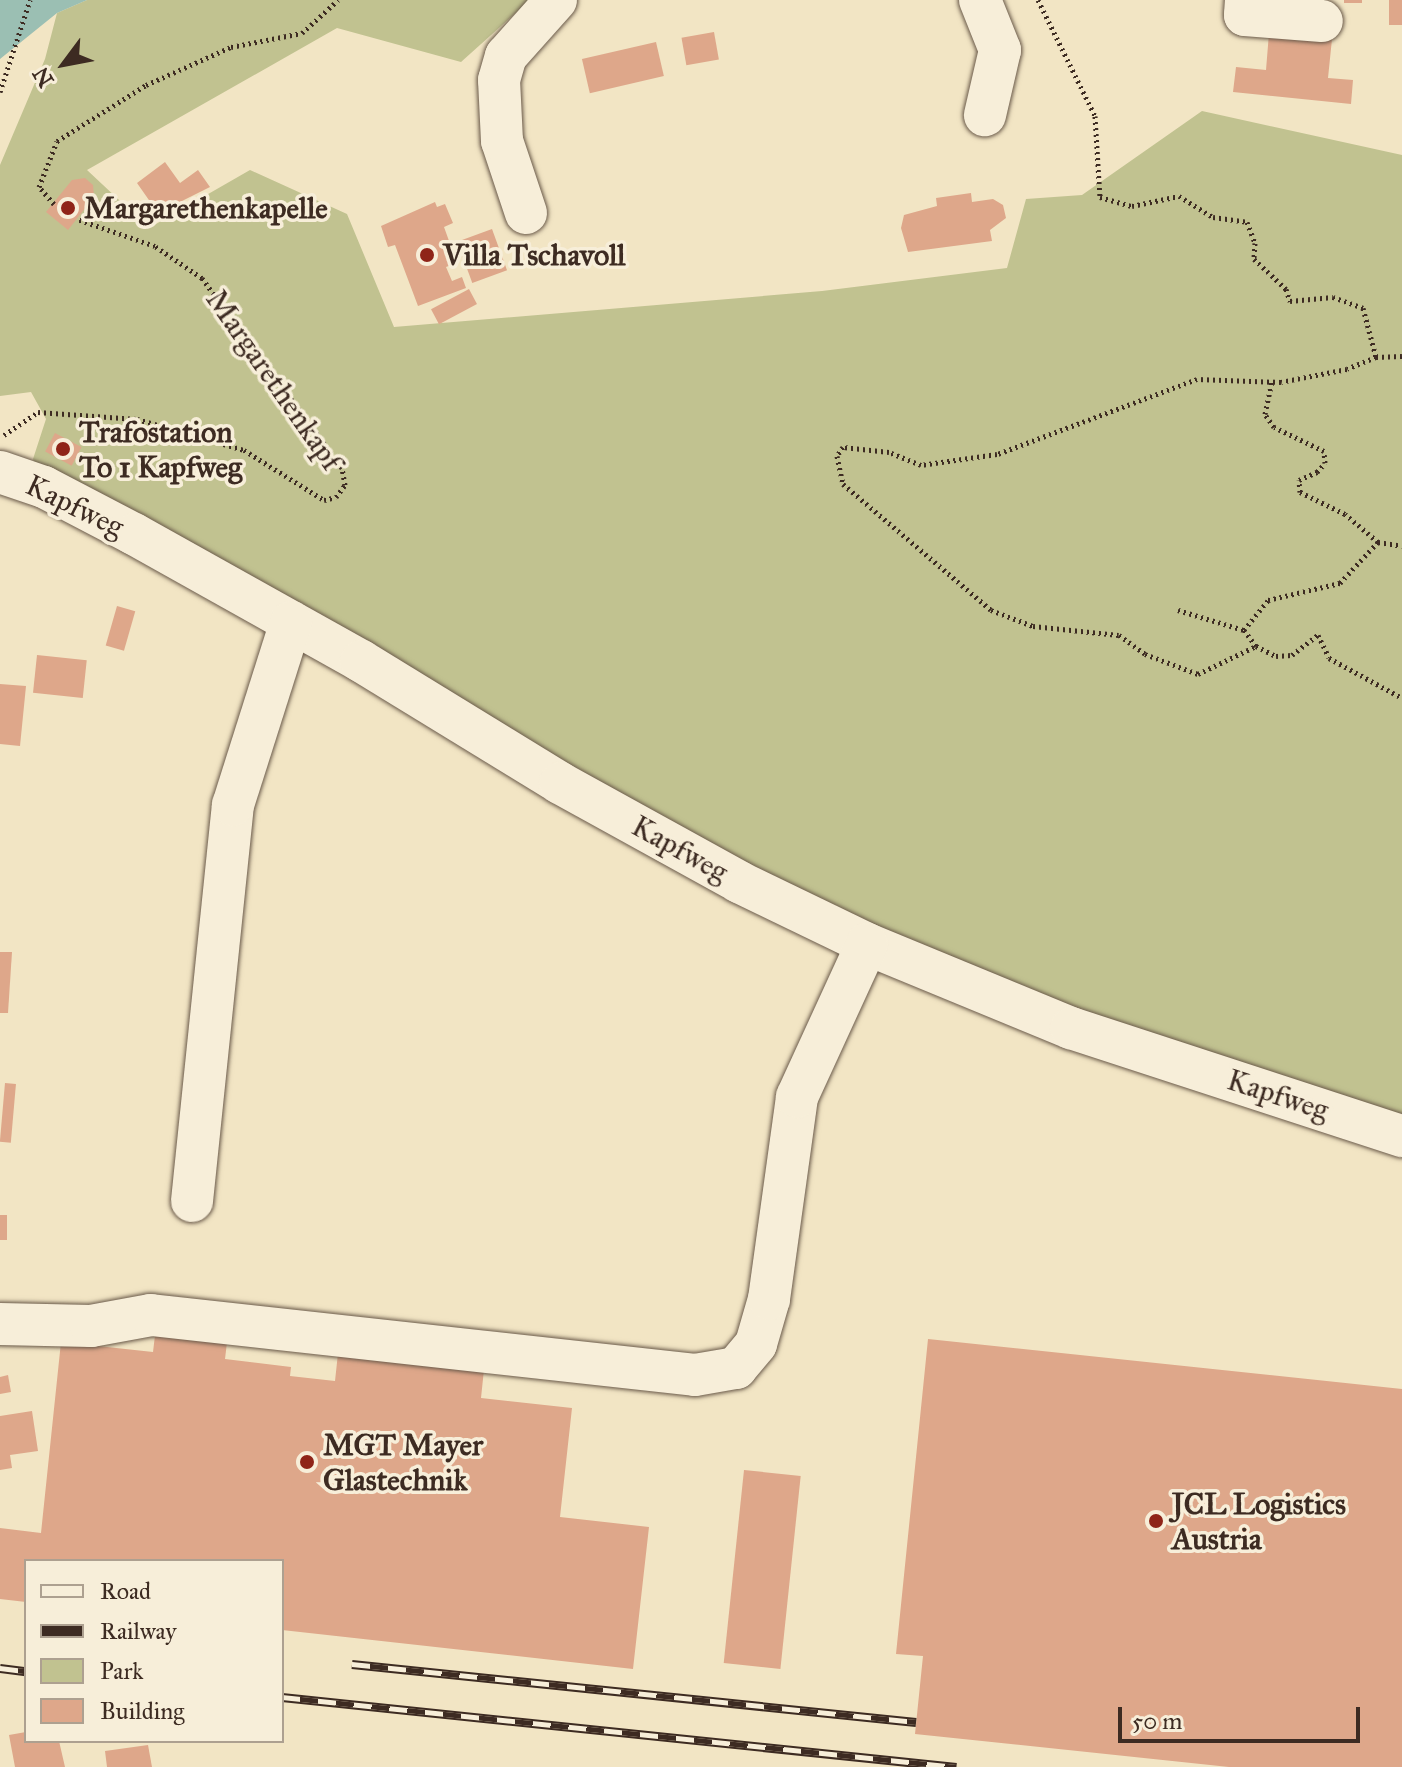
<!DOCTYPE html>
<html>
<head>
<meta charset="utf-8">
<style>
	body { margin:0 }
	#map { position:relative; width:1402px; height:1767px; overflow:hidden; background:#f2e5c4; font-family:"IM FELL Great Primer",serif }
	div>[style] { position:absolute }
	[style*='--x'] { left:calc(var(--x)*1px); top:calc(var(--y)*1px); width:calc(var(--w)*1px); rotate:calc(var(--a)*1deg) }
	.green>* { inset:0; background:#c1c290 }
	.water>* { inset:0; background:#9bbfb3 }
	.building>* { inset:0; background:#dea78a; transform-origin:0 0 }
	.path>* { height:5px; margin-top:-2.5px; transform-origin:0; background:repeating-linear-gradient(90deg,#3d2b22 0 2px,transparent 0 6px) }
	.roads { filter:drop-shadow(0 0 2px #6a5a4a) drop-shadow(0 0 2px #6a5a4a) }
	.minor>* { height:42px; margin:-21px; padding:0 21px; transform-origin:21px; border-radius:21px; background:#f7eed9 }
	.rail>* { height:9px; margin-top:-4.5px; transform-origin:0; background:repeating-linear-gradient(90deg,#f7eed9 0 18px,#3d2b22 0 36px); box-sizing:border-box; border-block:2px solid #3d2b22 }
	.dots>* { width:22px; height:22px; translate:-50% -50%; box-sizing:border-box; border:4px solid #f7eed9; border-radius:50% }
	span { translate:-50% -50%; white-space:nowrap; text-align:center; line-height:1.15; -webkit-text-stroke:7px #f7eed9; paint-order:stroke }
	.poi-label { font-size:30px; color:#3d2b22; font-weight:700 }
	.left { translate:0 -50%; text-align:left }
	.street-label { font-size:30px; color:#3d2b22 }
	.legend { position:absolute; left:24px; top:1559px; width:260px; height:184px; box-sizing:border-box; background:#f7eed9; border:2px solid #ada090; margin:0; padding:10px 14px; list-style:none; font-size:24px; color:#3d2b22 }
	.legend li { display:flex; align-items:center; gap:16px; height:40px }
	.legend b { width:40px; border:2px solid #ada090 }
	.north { position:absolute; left:24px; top:24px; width:80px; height:80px; -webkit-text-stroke:6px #f7eed9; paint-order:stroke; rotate:238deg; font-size:22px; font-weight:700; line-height:32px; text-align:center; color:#3d2b22 }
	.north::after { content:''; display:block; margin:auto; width:28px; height:36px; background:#3d2b22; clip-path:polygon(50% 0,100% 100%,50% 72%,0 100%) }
	.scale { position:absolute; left:1118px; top:1707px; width:242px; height:36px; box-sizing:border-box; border:4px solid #3d2b22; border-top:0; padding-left:10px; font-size:24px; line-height:28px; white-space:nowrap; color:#3d2b22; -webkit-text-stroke:6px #f7eed9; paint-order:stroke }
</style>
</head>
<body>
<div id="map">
	<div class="green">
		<div style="clip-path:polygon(87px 0,530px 0,461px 62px,337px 28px,87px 170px,149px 228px,250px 170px,347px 214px,394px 327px,822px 291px,1007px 268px,1026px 199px,1082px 195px,1202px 111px,1402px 155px,1402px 1136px,867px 944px,44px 487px,33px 459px,46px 419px,31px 392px,0 396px,0 165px,45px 59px,57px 13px)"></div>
	</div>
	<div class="water">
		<div style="clip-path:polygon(0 0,87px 0,57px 13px,0 59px)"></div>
	</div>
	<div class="building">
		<div style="left:1344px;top:0;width:18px;height:3px"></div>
		<div style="left:1389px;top:0;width:13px;height:25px"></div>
		<div style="left:714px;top:32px;width:28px;height:33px;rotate:80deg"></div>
		<div style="clip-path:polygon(1269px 33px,1332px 39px,1328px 78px,1353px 80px,1351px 104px,1233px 92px,1236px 67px,1266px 70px)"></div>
		<div style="left:656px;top:42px;width:35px;height:76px;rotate:77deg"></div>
		<div style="clip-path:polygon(165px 162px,180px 183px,198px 170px,210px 187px,158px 213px,137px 183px)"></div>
		<div style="clip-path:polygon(85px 178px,93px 185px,94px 197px,68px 230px,46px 212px,72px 180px)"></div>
		<div style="clip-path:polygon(971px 193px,972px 202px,993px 199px,1003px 205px,1006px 218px,990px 230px,992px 241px,908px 252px,901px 228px,904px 215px,937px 206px,936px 198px)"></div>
		<div style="clip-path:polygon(435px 202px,437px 207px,445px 204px,453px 223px,444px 227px,457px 263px,446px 267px,452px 281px,462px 277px,466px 288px,418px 306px,395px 245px,388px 247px,381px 226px)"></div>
		<div style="left:492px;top:229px;width:44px;height:37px;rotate:70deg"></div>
		<div style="left:469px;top:289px;width:17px;height:43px;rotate:62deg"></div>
		<div style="left:55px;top:433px;width:30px;height:21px;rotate:28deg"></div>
		<div style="left:117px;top:606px;width:19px;height:41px;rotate:16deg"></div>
		<div style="left:37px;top:655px;width:50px;height:38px;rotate:6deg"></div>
		<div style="clip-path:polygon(0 684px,26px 686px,20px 746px,0 744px)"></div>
		<div style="clip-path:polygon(0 952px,12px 952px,8px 1013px,0 1013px)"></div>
		<div style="left:5px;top:1083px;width:11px;height:59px;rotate:5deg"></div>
		<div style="left:0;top:1215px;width:7px;height:25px"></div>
		<div style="clip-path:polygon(156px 1327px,228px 1334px,225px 1359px,291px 1367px,290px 1376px,335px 1381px,339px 1344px,485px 1360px,481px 1398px,572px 1408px,560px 1517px,649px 1527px,633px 1669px,282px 1630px,282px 1561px,26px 1561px,26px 1602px,0 1599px,0 1528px,41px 1533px,61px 1342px,153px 1352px)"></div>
		<div style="clip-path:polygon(928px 1339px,1402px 1389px,1402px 1767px,1229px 1767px,915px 1734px,923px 1656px,896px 1654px)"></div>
		<div style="clip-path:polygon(8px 1375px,11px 1392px,0 1394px,0 1377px)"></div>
		<div style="clip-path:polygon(32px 1411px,38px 1451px,10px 1455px,12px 1468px,0 1470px,0 1416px)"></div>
		<div style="left:744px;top:1470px;width:57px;height:194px;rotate:6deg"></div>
		<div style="clip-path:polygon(26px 1732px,26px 1741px,59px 1741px,65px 1767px,15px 1767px,9px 1735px)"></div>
		<div style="clip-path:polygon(148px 1745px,152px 1767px,107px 1767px,105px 1751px)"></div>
	</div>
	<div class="path">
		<div style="--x:1038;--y:0;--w:129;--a:63.8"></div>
		<div style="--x:1095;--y:116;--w:81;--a:86.5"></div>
		<div style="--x:1100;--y:197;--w:33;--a:16"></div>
		<div style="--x:1132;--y:206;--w:48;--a:-12"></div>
		<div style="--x:1179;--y:196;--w:40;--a:32"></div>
		<div style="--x:1213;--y:217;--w:34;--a:8"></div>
		<div style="--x:1247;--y:222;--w:22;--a:69"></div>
		<div style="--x:1255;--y:243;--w:16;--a:94"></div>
		<div style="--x:1254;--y:259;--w:44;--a:43.2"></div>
		<div style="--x:1286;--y:289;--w:13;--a:72"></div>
		<div style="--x:1290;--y:301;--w:43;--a:-5.3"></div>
		<div style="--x:1333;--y:297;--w:32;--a:20"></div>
		<div style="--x:1363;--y:308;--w:51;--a:75.1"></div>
		<div style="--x:1376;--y:357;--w:31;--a:158"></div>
		<div style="--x:1347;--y:369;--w:67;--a:168.9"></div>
		<div style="--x:1281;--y:382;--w:84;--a:-178"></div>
		<div style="--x:1197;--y:379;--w:214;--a:159.4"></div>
		<div style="--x:997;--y:454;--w:77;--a:171.8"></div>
		<div style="--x:921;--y:465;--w:35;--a:-158"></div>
		<div style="--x:889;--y:452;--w:46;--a:-173.8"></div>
		<div style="--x:843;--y:447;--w:11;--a:124"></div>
		<div style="--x:837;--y:456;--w:29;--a:78"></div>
		<div style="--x:843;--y:484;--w:194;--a:40.4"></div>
		<div style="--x:991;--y:610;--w:45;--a:20.9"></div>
		<div style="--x:1033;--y:626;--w:86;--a:6"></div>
		<div style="--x:1119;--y:635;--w:32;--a:36"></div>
		<div style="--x:1145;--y:654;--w:57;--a:20.7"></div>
		<div style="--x:1198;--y:674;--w:64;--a:-25.8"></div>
		<div style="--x:1256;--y:646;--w:22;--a:27"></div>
		<div style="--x:1276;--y:656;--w:16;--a:-4"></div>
		<div style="--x:1292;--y:655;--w:33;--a:-38"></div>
		<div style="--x:1318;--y:635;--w:25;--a:64"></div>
		<div style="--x:1329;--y:658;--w:83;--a:28.7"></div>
		<div style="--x:0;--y:92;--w:97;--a:-71.9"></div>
		<div style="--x:54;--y:204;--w:23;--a:-131"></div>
		<div style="--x:39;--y:187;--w:49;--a:-68.6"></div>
		<div style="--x:57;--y:141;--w:105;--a:-32.2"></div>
		<div style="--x:146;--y:85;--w:93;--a:-24.1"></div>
		<div style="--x:231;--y:47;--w:72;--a:-11.2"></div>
		<div style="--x:302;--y:33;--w:49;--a:-42.5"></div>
		<div style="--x:1376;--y:357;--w:26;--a:-2"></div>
		<div style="--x:4;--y:435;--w:41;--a:-34.1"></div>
		<div style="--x:38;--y:412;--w:99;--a:4"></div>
		<div style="--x:137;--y:419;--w:111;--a:16.2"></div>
		<div style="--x:244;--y:450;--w:94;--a:32"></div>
		<div style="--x:324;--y:500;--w:12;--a:-14"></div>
		<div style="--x:336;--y:497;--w:15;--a:-53"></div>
		<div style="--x:345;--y:485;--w:17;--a:-100"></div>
		<div style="--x:342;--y:468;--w:236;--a:-126.4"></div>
		<div style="--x:202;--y:278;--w:57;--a:-145.8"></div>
		<div style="--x:155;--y:246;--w:83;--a:-160.9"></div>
		<div style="--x:1378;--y:542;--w:24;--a:9"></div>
		<div style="--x:1178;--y:610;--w:69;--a:16.9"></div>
		<div style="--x:1244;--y:630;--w:20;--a:53"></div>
		<div style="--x:1244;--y:630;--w:38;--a:-51"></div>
		<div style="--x:1268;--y:600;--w:74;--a:-13.3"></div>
		<div style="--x:1340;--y:583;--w:56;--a:-47.2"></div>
		<div style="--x:1378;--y:542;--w:43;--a:-139.7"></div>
		<div style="--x:1345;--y:514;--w:50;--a:-153.9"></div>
		<div style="--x:1300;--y:492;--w:12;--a:-95"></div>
		<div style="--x:1299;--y:480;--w:20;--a:-24"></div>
		<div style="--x:1317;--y:472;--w:12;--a:-48"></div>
		<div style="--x:1325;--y:463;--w:12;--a:-95"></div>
		<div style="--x:1324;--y:451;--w:55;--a:-154.4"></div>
		<div style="--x:1274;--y:427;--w:16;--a:-125"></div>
		<div style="--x:1265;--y:414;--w:33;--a:-78"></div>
	</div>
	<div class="roads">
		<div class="minor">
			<div style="--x:980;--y:0;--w:54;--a:68.2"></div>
			<div style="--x:1000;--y:50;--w:67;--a:103"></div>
			<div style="--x:1246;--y:0;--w:15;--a:94"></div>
			<div style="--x:1245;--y:15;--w:77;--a:4.5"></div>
			<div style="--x:526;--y:213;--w:76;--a:-108.4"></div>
			<div style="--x:502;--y:141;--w:61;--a:-92.8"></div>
			<div style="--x:499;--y:80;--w:25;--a:-74"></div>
			<div style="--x:506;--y:56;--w:75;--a:-48.2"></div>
			<div style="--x:0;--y:472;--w:46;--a:18.8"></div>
			<div style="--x:44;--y:487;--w:102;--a:27.6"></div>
			<div style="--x:134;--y:534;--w:260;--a:29.2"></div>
			<div style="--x:361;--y:661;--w:233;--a:31.5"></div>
			<div style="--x:560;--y:783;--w:205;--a:28.9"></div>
			<div style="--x:739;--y:882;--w:142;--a:25.8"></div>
			<div style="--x:867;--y:944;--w:221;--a:22.4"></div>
			<div style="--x:1071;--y:1028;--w:348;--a:18.1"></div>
			<div style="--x:192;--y:1201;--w:398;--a:-84.1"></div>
			<div style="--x:233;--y:805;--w:192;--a:-72.4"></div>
			<div style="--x:0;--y:1324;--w:91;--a:1.3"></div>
			<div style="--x:91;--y:1326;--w:61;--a:-10.4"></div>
			<div style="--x:151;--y:1315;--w:547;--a:6.29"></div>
			<div style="--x:695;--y:1375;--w:42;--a:-9.7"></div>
			<div style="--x:736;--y:1368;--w:31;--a:-50"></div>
			<div style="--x:756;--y:1344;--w:47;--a:-73.9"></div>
			<div style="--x:769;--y:1299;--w:204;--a:-82.1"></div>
			<div style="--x:797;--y:1097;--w:168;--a:-65.4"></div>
		</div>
	</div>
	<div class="rail">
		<div style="--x:352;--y:1664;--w:567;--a:5.87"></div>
		<div style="--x:0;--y:1668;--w:26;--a:7"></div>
		<div style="--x:282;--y:1697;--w:678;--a:5.93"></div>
	</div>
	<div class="dots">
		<div style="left:68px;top:208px;background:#8f2418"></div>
		<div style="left:427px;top:255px;background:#8f2418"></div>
		<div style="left:63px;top:449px;background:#8f2418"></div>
		<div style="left:307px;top:1462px;background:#8f2418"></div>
		<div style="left:1156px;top:1521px;background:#8f2418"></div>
	</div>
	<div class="poi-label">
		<span class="left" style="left:84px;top:208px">Margarethenkapelle</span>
		<span class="left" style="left:443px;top:255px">Villa Tschavoll</span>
		<span class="left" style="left:79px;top:449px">Trafostation<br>To 1 Kapfweg</span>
		<span class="left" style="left:323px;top:1462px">MGT Mayer<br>Glastechnik</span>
		<span class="left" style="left:1172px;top:1521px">JCL Logistics<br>Austria</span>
	</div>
	<div class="street-label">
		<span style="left:274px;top:380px;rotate:55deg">Margarethenkapf</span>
		<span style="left:75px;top:506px;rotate:26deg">Kapfweg</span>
		<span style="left:680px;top:849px;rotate:29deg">Kapfweg</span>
		<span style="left:1278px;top:1095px;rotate:18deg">Kapfweg</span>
	</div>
	<ul class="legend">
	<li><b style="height:10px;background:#f7eed9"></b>Road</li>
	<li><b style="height:10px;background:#3d2b22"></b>Railway</li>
	<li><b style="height:22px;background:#c1c290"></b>Park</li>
	<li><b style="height:22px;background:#dea78a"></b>Building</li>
	</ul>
	<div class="north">N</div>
	<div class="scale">50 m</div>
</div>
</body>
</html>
